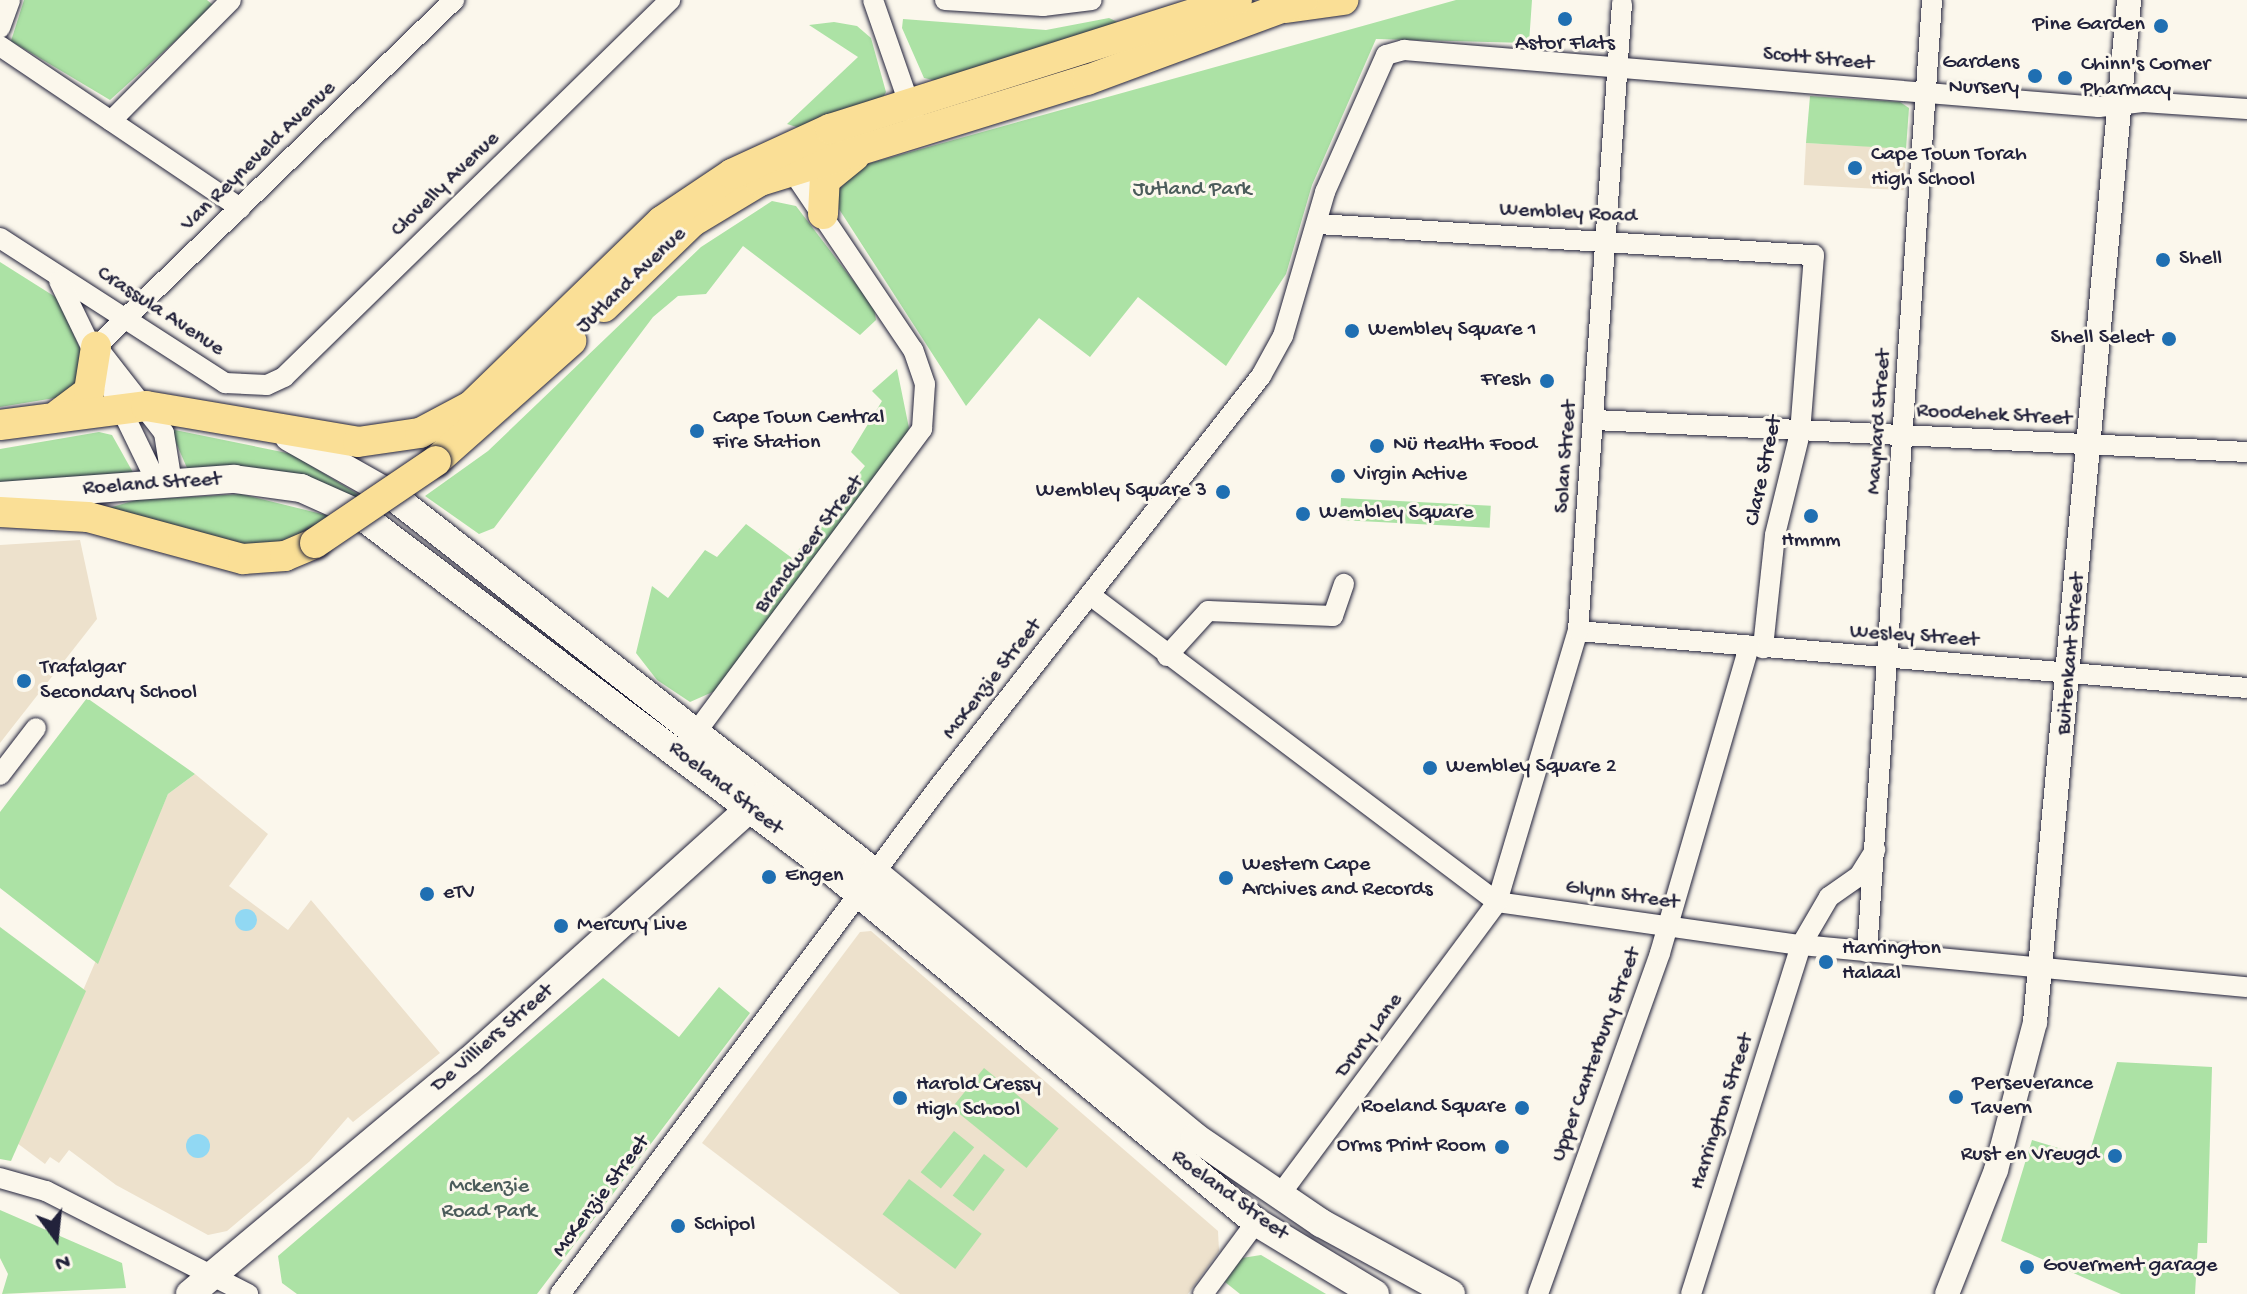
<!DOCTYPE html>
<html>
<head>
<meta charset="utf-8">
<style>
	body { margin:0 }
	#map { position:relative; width:2247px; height:1294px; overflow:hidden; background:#fbf7ec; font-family:"Gochi Hand",sans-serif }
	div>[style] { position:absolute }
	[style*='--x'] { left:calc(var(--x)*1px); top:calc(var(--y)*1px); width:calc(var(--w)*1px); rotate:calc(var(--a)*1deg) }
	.built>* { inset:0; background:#ede1cc; transform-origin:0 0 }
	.green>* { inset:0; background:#ace2a5; transform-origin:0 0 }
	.water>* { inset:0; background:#91d8f3 }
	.round { border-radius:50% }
	.roads { filter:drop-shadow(0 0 2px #22223b) drop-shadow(0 0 2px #22223b) }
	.minor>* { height:20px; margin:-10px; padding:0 10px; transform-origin:10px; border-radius:10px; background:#fbf7ec }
	.tertiary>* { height:24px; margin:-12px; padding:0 12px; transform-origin:12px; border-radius:12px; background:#fbf7ec }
	.secondary>* { height:28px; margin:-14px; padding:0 14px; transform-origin:14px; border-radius:14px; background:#fbf7ec }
	.primary>* { height:30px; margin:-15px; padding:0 15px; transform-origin:15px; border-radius:15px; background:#fadf96 }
	.bridges { filter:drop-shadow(0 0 2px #22223b) drop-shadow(0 0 2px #22223b) }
	.primary-bridge>* { height:30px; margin:-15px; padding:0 15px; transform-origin:15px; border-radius:15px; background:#fadf96 }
	.dots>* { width:22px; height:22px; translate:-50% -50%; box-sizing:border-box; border:4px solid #fbf7ec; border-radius:50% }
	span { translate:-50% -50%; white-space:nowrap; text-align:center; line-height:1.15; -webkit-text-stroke:6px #fbf7ec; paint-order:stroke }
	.poi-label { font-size:22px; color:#22223b }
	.right { translate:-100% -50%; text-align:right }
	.left { translate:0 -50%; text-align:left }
	.street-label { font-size:22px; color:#22223b }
	.park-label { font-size:22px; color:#4b5c5b }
	.north { position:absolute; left:16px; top:1198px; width:80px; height:80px; -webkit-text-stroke:6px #fbf7ec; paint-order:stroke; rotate:165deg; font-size:22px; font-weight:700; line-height:32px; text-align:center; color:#22223b }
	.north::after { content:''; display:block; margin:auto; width:28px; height:36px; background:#22223b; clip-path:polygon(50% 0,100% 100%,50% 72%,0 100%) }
</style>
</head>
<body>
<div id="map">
	<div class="built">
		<div style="left:1806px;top:143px;width:100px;height:42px;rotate:3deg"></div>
		<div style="clip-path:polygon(80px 540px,97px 619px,0 743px,0 545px)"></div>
		<div style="clip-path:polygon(195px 774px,268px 834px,229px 886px,288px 930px,311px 900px,440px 1053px,353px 1122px,348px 1117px,310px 1161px,227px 1231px,208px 1235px,116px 1185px,69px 1150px,59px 1163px,50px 1157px,45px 1164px,17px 1143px,168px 794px)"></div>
		<div style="clip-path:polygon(871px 931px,1218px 1231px,1219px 1251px,1188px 1294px,900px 1294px,702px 1143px,860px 932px)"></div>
	</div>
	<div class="green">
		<div style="clip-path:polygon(24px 0,207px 0,214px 6px,110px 100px,11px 41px)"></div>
		<div style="clip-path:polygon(1456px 0,1532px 0,1529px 43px,1376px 39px,1312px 185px,1286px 274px,1226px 366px,1138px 297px,1090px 357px,1039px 318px,966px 406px,839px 209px,838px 191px,860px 166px)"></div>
		<div style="clip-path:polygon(1109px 18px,1120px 23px,938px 81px,924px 78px,902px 28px,903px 19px,1046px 30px)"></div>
		<div style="clip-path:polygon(834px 22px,857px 26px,871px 38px,886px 92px,879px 105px,803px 129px,787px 124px,858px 57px,809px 25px)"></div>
		<div style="clip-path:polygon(1810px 96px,1900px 102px,1909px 108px,1906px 149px,1806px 143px)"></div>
		<div style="clip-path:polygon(772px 201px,796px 206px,874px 308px,876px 320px,860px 335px,743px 246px,706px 294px,678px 296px,653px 317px,494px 528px,479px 534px,425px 496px,488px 451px,701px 247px)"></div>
		<div style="clip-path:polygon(0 262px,57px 298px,87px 364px,67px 396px,0 407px)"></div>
		<div style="clip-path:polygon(897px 369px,909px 428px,899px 451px,724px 687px,690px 702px,657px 680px,636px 653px,652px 586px,668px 598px,705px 550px,717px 557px,746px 524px,792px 558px,865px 466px,851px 452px,882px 401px,872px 391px)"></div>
		<div style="clip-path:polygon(170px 429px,292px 454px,364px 498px,428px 552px,248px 468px,187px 468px)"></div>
		<div style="clip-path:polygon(99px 432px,112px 435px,135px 476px,0 490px,0 449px)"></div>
		<div style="clip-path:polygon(241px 494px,330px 516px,300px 538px,230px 549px,102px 510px,136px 500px)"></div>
		<div style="left:1341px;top:498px;width:150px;height:22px;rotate:3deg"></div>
		<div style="clip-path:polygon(87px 698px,195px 774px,168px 794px,98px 964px,0 888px,0 812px)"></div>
		<div style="clip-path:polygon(0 927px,86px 991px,11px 1161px,0 1159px)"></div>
		<div style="clip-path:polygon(603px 978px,679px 1037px,719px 987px,750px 1013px,537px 1294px,297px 1294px,282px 1283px,278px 1256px)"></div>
		<div style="clip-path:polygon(2117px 1062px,2212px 1067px,2207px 1243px,2198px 1243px,2195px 1294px,2121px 1294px,2001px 1241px,2032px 1140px,2088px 1157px)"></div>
		<div style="left:984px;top:1068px;width:96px;height:51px;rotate:39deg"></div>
		<div style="left:954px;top:1131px;width:26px;height:53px;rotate:39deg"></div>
		<div style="left:984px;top:1154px;width:26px;height:52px;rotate:37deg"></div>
		<div style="left:909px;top:1179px;width:91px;height:44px;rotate:37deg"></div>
		<div style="clip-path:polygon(0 1210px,122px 1263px,126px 1288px,2px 1294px,8px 1274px,0 1258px)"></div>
		<div style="clip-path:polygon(1261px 1255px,1326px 1294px,1240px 1294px,1225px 1282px,1242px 1258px)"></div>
	</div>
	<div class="water">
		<div class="round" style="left:235px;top:909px;width:22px;height:22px"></div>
		<div class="round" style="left:186px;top:1134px;width:24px;height:24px"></div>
	</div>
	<div class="roads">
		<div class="minor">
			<div style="--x:873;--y:0;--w:122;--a:70.8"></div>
			<div style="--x:945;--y:0;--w:98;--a:3.5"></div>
			<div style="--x:1043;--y:6;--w:49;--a:-7"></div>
			<div style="--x:0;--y:28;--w:30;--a:-70"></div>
			<div style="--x:0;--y:46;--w:290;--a:34"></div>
			<div style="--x:111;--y:121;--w:170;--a:-45.2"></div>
			<div style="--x:1318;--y:224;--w:497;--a:3.6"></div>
			<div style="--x:1814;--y:255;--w:179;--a:94.5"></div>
			<div style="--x:1800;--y:433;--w:105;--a:103.8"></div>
			<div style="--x:1775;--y:535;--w:114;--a:96.1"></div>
			<div style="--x:0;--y:238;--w:268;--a:32.8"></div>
			<div style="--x:225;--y:383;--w:42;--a:2.7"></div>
			<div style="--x:267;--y:385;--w:19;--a:-25"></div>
			<div style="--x:284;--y:377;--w:540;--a:-44.32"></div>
			<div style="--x:59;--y:281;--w:227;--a:64.1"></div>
			<div style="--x:96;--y:347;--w:499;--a:-44.1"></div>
			<div style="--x:100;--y:351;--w:104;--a:52"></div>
			<div style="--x:164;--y:433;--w:51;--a:80.9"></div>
			<div style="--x:1595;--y:420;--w:653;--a:2.81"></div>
			<div style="--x:1090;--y:595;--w:510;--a:37.03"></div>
			<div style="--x:1497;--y:902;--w:307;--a:8.1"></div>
			<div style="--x:1801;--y:945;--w:448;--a:5.4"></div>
			<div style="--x:1578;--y:631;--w:671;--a:4.87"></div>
			<div style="--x:1167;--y:656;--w:61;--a:-47.7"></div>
			<div style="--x:1208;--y:611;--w:125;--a:2.3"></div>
			<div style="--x:1333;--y:616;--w:34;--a:-71"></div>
			<div style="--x:688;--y:743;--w:392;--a:-53.3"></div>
			<div style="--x:922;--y:429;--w:45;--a:-86.2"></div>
			<div style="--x:925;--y:384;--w:36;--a:-109"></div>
			<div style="--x:913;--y:350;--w:225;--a:-124"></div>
			<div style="--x:0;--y:775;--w:59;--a:-52.5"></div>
			<div style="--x:1867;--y:952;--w:954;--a:-86.09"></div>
			<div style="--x:0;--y:1178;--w:48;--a:15.8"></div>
			<div style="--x:46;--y:1191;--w:227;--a:27"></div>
			<div style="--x:1279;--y:1196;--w:366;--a:-53.4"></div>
			<div style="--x:1497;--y:902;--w:283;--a:-73.4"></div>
			<div style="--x:1578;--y:631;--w:629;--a:-85.99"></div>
			<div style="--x:560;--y:1294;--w:632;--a:-53.24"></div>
			<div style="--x:938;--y:788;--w:524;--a:-51.9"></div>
			<div style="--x:1261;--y:376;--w:46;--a:-61.2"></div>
			<div style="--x:1283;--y:336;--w:150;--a:-73.7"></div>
			<div style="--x:1325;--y:192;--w:150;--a:-66"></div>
			<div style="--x:1386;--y:55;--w:19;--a:-16"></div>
			<div style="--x:1404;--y:50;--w:697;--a:4.69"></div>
			<div style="--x:2099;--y:107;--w:44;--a:-6.5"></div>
			<div style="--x:2143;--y:102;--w:104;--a:3.9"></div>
			<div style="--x:1203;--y:1294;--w:89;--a:-53.6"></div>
			<div style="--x:1538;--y:1294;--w:362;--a:-70.3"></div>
			<div style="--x:1660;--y:953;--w:320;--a:-73.8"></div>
			<div style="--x:1691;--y:1294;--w:366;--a:-72.5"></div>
			<div style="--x:1801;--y:945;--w:56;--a:-59.7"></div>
			<div style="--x:1829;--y:897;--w:37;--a:-35"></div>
			<div style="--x:1859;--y:876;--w:31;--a:-58"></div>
		</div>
		<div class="tertiary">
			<div style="--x:1947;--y:1294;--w:133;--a:-68.4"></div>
			<div style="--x:1996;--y:1170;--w:153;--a:-75.2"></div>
			<div style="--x:2035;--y:1022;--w:1026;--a:-84.74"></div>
		</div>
		<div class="secondary">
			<div style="--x:289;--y:437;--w:116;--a:29.4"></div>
			<div style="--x:390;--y:494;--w:614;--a:37.99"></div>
			<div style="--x:874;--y:872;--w:416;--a:39.5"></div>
			<div style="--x:1195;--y:1137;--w:153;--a:34.3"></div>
			<div style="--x:1321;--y:1223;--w:148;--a:28.6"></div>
			<div style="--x:0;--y:496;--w:235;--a:-4.2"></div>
			<div style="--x:234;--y:479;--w:68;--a:7.7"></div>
			<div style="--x:301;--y:488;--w:64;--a:24.1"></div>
			<div style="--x:359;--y:514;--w:581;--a:37.03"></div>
			<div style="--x:823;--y:864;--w:562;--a:39.58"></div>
			<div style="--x:1256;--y:1222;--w:139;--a:31.2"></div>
			<div style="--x:190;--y:1294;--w:363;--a:-39.9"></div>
			<div style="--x:469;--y:1061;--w:396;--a:-42"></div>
		</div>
		<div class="primary">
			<div style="--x:1286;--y:8;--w:58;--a:-8"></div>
			<div style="--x:823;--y:214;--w:34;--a:-87"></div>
			<div style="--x:825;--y:180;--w:38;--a:-39"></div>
			<div style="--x:604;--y:307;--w:122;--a:-44"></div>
			<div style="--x:692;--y:222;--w:79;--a:-31.1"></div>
			<div style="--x:760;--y:181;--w:342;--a:-17.2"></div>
			<div style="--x:1087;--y:80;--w:230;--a:-20.3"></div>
			<div style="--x:59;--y:414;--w:38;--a:-37"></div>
			<div style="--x:89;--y:391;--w:45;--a:-81"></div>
			<div style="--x:0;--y:425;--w:147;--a:-7.4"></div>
			<div style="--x:146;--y:406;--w:215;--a:9.6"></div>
			<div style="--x:358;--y:442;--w:63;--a:-8.3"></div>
			<div style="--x:420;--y:433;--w:58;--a:-27.9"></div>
			<div style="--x:471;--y:406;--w:266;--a:-44.1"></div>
			<div style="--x:662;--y:221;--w:84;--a:-33.9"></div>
			<div style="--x:732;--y:174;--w:108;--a:-24.7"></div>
			<div style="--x:830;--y:129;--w:427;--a:-17.6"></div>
			<div style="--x:436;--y:461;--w:181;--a:-41.6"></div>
			<div style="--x:0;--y:512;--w:88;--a:3.3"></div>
			<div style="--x:88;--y:517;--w:161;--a:15.2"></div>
			<div style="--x:243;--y:559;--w:42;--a:-4.1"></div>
			<div style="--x:285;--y:556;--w:33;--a:-23"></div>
		</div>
	</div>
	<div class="bridges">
		<div class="primary-bridge">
			<div style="--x:315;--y:543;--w:146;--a:-34.1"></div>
		</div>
	</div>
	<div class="dots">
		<div style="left:1565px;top:19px;background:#1f6fb2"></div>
		<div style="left:2161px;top:26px;background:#1f6fb2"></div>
		<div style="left:2035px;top:76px;background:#1f6fb2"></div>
		<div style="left:2065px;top:78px;background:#1f6fb2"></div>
		<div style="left:1855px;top:168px;background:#1f6fb2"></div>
		<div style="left:2163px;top:260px;background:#1f6fb2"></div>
		<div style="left:1352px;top:331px;background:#1f6fb2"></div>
		<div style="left:2169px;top:339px;background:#1f6fb2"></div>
		<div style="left:1547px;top:381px;background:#1f6fb2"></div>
		<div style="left:697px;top:431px;background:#1f6fb2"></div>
		<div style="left:1377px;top:446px;background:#1f6fb2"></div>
		<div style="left:1338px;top:476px;background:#1f6fb2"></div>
		<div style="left:1223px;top:492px;background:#1f6fb2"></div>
		<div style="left:1303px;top:514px;background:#1f6fb2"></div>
		<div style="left:1811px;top:516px;background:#1f6fb2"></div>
		<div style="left:24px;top:681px;background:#1f6fb2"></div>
		<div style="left:1430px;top:768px;background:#1f6fb2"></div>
		<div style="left:769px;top:877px;background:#1f6fb2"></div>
		<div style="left:1226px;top:878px;background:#1f6fb2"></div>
		<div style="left:427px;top:894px;background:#1f6fb2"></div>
		<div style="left:561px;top:926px;background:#1f6fb2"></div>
		<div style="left:1826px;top:962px;background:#1f6fb2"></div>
		<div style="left:1956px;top:1097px;background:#1f6fb2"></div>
		<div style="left:900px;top:1098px;background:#1f6fb2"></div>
		<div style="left:1522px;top:1108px;background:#1f6fb2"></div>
		<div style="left:1502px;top:1147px;background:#1f6fb2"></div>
		<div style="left:2115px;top:1156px;background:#1f6fb2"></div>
		<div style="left:678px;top:1226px;background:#1f6fb2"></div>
		<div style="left:2027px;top:1267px;background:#1f6fb2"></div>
	</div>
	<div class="poi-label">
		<span class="right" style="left:2145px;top:26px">Pine Garden</span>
		<span style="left:1565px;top:45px">Astor Flats</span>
		<span class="right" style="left:2019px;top:76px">Gardens<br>Nursery</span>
		<span class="left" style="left:2081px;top:78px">Chinn's Corner<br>Pharmacy</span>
		<span class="left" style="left:1871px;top:168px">Cape Town Torah<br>High School</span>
		<span class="left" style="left:2179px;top:260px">Shell</span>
		<span class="left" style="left:1368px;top:331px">Wembley Square 1</span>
		<span class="right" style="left:2153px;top:339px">Shell Select</span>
		<span class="right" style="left:1531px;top:381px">Fresh</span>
		<span class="left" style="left:713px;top:431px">Cape Town Central<br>Fire Station</span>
		<span class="left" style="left:1393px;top:446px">Nü Health Food</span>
		<span class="left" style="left:1354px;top:476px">Virgin Active</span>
		<span class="right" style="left:1207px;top:492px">Wembley Square 3</span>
		<span class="left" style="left:1319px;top:514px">Wembley Square</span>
		<span style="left:1811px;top:542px">Hmmm</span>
		<span class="left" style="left:40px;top:681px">Trafalgar<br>Secondary School</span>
		<span class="left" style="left:1446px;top:768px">Wembley Square 2</span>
		<span class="left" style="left:1242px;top:878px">Western Cape<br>Archives and Records</span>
		<span class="left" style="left:785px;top:877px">Engen</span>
		<span class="left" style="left:443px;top:894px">eTV</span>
		<span class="left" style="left:577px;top:926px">Mercury Live</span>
		<span class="left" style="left:1842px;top:962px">Harrington<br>Halaal</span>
		<span class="left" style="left:1972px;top:1097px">Perseverance<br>Tavern</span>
		<span class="left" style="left:916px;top:1098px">Harold Cressy<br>High School</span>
		<span class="right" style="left:1506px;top:1108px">Roeland Square</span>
		<span class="right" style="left:1486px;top:1147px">Orms Print Room</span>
		<span class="right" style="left:2099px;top:1156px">Rust en Vreugd</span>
		<span class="left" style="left:694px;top:1226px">Schipol</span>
		<span class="left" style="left:2043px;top:1267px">Goverment garage</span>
	</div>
	<div class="street-label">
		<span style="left:1818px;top:60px;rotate:5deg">Scott Street</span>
		<span style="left:259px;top:157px;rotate:-44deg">Van Reyneveld Avenue</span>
		<span style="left:446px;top:185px;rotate:-44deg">Clovelly Avenue</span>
		<span style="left:1568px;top:214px;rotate:3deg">Wembley Road</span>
		<span style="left:632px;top:281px;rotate:-44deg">Jutland Avenue</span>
		<span style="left:160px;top:312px;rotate:33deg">Crassula Avenue</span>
		<span style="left:1994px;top:416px;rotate:3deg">Roodehek Street</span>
		<span style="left:1880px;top:422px;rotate:-86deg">Maynard Street</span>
		<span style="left:1567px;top:457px;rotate:-86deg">Solan Street</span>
		<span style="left:1765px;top:471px;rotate:-78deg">Clare Street</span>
		<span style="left:152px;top:485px;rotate:-4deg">Roeland Street</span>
		<span style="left:810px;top:545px;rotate:-53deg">Brandweer Street</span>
		<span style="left:1914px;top:637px;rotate:4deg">Wesley Street</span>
		<span style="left:2072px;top:654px;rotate:-85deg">Buitenkant Street</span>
		<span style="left:993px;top:680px;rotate:-52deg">McKenzie Street</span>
		<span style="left:725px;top:789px;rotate:38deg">Roeland Street</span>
		<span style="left:1622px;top:896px;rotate:8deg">Glynn Street</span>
		<span style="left:1370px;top:1036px;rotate:-54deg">Drury Lane</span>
		<span style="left:493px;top:1039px;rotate:-41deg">De Villiers Street</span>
		<span style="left:1597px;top:1055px;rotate:-70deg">Upper Canterbury Street</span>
		<span style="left:1723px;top:1112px;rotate:-72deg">Harrington Street</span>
		<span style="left:1229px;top:1196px;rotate:36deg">Roeland Street</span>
		<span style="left:602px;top:1197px;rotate:-53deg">McKenzie Street</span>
	</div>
	<div class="park-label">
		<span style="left:1192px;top:191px">Jutland Park</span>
		<span style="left:489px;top:1200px">Mckenzie<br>Road Park</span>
	</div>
	<div class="north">N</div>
</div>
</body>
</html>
